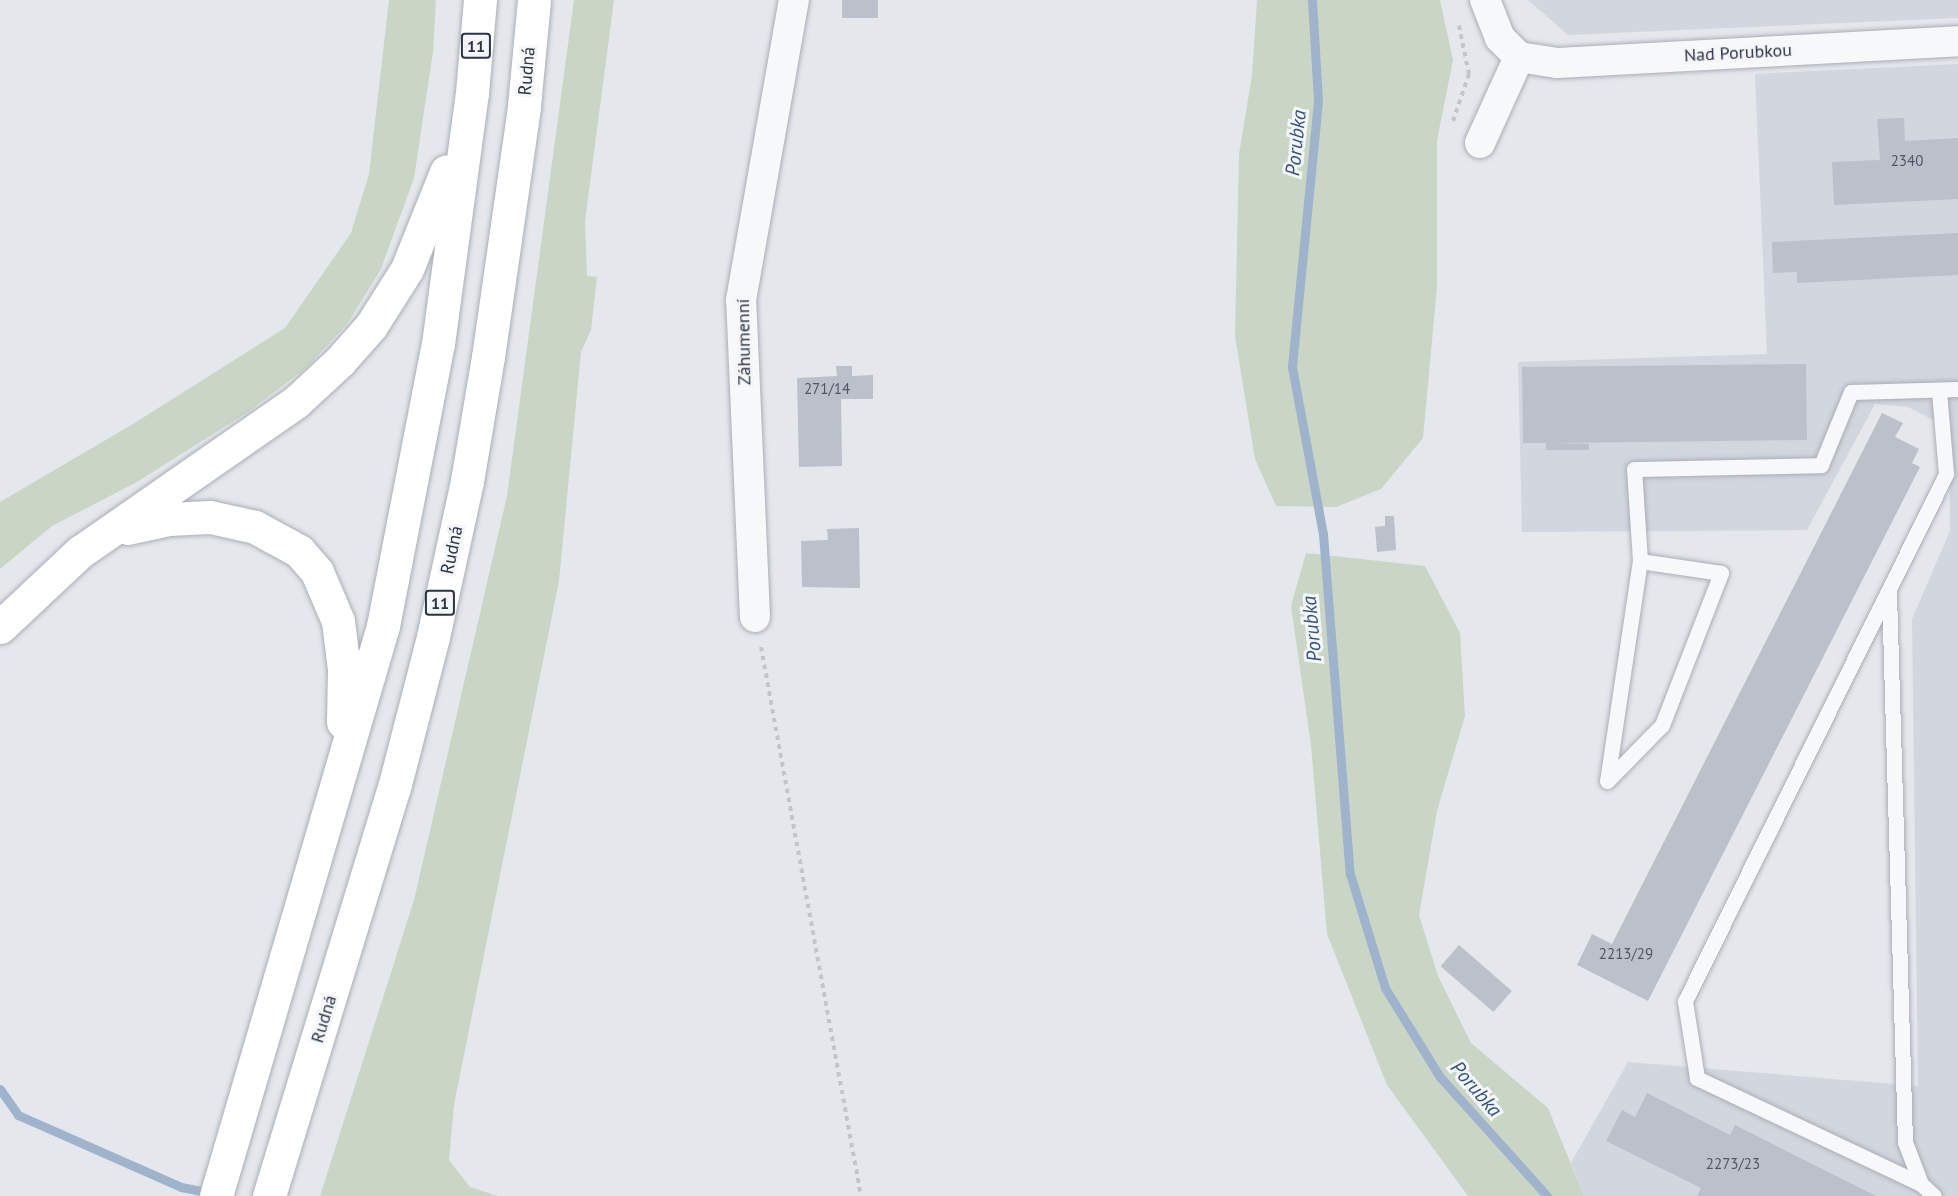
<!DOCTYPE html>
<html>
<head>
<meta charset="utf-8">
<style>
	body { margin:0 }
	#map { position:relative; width:1958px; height:1196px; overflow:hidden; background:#e4e7ec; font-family:"PT Sans",sans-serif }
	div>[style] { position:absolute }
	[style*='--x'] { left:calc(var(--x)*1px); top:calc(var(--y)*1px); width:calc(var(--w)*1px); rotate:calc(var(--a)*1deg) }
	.built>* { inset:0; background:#d2d6de }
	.green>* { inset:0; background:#c9d6c5 }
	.stream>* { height:9px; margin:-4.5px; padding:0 4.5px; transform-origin:4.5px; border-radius:4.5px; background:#9fb4cc }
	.building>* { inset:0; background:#bbc0ca; transform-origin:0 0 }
	.path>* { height:4px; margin-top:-2px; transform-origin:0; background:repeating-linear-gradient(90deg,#c2c5cb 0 4.5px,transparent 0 9px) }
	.roads { filter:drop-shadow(0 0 2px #a9aeb7) drop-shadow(0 0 2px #a9aeb7) }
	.lane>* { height:15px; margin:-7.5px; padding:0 7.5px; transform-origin:7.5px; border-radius:7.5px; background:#f7f8fa }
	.street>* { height:30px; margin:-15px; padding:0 15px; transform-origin:15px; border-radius:15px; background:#f7f8fa }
	.highway>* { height:33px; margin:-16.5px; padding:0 16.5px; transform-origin:16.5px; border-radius:16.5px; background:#fff }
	span { translate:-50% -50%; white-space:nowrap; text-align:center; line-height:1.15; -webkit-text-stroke:6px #f4f6f9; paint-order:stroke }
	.number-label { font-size:15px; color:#4f5766 }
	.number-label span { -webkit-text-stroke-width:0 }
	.shield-label span { padding:2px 4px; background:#f4f6f9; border:2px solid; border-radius:4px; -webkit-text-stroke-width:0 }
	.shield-label { font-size:16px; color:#2b3445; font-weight:700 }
	.street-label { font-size:18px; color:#2b3445 }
	.water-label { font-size:20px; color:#34527a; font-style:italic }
</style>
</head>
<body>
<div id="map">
	<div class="built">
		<div style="clip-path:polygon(1528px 0,1958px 0,1958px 18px,1568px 35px)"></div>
		<div style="clip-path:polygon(1958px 64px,1958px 1196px,1584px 1196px,1571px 1163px,1628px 1062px,1918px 1086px,1912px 619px,1950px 531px,1949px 428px,1908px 407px,1875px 404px,1807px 530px,1522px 532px,1518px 362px,1767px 354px,1755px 74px)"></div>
	</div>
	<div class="green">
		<div style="clip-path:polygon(389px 0,436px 0,433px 52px,414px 178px,381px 269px,347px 324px,307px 367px,248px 412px,137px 482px,52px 526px,0 569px,0 502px,133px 424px,285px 328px,351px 233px,369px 174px)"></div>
		<div style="clip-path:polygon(574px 0,614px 0,585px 221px,587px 276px,597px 277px,591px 330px,581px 352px,559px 581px,454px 1105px,449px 1160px,470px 1187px,498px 1196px,320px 1196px,414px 900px,507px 496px)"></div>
		<div style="clip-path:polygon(1257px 0,1440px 0,1453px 60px,1437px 140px,1437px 287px,1423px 438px,1381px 489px,1336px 507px,1276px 506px,1255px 459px,1235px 336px,1239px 154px,1252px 75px)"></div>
		<div style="clip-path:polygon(1306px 553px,1425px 566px,1460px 633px,1465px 716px,1437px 811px,1419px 915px,1438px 976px,1471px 1043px,1548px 1108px,1584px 1196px,1468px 1196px,1387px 1085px,1327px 934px,1311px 745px,1291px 606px)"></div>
	</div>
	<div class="stream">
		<div style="--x:1312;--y:0;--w:101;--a:86.6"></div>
		<div style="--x:1318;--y:101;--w:267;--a:95.6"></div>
		<div style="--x:1292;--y:367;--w:170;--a:79.5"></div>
		<div style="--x:1323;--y:534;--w:341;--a:85.5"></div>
		<div style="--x:1350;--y:874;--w:119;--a:72.9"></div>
		<div style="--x:1385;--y:988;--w:105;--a:58.3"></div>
		<div style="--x:1440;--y:1077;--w:160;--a:48"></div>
		<div style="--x:0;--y:1089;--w:32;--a:55"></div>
		<div style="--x:18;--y:1115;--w:178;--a:23.8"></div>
		<div style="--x:181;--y:1187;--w:32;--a:11"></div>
	</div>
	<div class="building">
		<div style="left:842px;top:0;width:36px;height:18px"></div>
		<div style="clip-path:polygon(1904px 118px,1905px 141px,1958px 138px,1958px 199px,1834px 205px,1832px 162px,1880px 160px,1877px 119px)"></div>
		<div style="clip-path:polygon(1958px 233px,1958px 275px,1797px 283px,1797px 272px,1773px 273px,1772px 242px)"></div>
		<div style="clip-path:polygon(1806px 364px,1807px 440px,1557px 443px,1589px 444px,1589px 450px,1546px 450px,1546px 443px,1523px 443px,1522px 367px)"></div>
		<div style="clip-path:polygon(836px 366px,852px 366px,852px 376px,873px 375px,873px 399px,841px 399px,842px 466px,799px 467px,797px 378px,837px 376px)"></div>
		<div style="clip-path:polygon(1882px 413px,1903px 423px,1895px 437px,1919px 449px,1912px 463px,1920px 467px,1648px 1001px,1577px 965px,1592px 934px,1612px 944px)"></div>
		<div style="clip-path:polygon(1385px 516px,1394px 516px,1396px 550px,1377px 552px,1375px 527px,1385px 526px)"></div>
		<div style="clip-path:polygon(859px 528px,860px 588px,802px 587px,801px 541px,828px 540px,827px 529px)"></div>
		<div style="left:1459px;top:945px;width:70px;height:28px;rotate:41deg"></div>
		<div style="clip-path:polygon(1647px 1093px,1730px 1135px,1735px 1125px,1876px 1196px,1697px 1196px,1701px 1188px,1606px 1141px,1622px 1110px,1635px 1117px)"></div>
	</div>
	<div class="path">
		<div style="--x:1453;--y:121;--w:50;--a:-71.2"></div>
		<div style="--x:1469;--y:74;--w:54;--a:-101.7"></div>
		<div style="--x:761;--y:647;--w:558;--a:79.68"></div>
	</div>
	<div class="roads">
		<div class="lane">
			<div style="--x:1640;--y:561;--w:82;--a:8.4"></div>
			<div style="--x:1721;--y:573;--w:163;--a:111.2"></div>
			<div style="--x:1662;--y:725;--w:78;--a:134.5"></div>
			<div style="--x:1607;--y:781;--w:222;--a:-81.5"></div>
			<div style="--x:1640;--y:561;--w:92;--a:-93.7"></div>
			<div style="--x:1634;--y:469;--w:187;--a:-1.2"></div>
			<div style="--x:1821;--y:465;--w:79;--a:-67.7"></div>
			<div style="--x:1851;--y:392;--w:107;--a:-1.6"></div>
			<div style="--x:1889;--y:593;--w:549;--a:88.33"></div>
			<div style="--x:1905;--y:1142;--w:45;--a:69.1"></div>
			<div style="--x:1934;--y:1196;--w:18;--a:-137"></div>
			<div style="--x:1921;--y:1184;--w:248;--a:-154.7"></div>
			<div style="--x:1697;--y:1078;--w:78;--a:-98.9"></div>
			<div style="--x:1685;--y:1001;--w:588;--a:-63.65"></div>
			<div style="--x:1946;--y:474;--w:84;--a:-94.8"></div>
		</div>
		<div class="street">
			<div style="--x:1519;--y:57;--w:39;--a:9"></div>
			<div style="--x:1558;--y:63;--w:401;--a:-3.1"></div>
			<div style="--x:1480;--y:143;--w:94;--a:-65.6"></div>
			<div style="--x:1519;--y:57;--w:27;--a:-135"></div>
			<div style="--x:1500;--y:38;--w:41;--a:-111.5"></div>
			<div style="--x:755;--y:617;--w:317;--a:-92.5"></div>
			<div style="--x:741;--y:300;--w:305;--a:-80"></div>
		</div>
		<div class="highway">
			<div style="--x:128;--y:528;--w:42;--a:-12.4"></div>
			<div style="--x:169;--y:519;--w:41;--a:-2.8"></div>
			<div style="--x:210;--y:517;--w:46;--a:12.5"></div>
			<div style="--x:255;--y:527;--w:50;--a:28.6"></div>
			<div style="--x:299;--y:551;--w:28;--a:49"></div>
			<div style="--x:317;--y:572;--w:53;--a:66.8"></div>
			<div style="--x:338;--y:621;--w:48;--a:82.9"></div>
			<div style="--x:344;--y:669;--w:53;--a:91.1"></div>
			<div style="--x:0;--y:627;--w:110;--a:-43.2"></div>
			<div style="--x:80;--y:552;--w:264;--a:-34.8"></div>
			<div style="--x:297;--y:401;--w:59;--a:-42.9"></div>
			<div style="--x:340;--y:361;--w:47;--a:-48.5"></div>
			<div style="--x:371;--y:326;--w:67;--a:-57.7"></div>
			<div style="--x:407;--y:269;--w:105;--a:-68.1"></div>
			<div style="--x:216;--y:1196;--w:594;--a:-73.67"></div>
			<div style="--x:383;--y:626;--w:287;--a:-79"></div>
			<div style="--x:438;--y:344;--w:253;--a:-82.3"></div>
			<div style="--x:472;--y:93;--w:93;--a:-85.1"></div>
			<div style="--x:269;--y:1196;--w:427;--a:-73"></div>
			<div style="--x:394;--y:788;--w:156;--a:-75.5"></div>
			<div style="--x:433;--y:637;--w:160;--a:-77.7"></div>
			<div style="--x:467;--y:481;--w:126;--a:-80.4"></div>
			<div style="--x:488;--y:357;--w:254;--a:-81.8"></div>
			<div style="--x:524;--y:106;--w:106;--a:-84.6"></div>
		</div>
	</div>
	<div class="number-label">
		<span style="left:1907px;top:161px">2340</span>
		<span style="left:827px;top:389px">271/14</span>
		<span style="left:1626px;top:954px">2213/29</span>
		<span style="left:1733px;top:1164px">2273/23</span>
	</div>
	<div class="shield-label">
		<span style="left:476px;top:46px">11</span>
		<span style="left:440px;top:603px">11</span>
	</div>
	<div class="street-label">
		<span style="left:1738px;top:53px;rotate:-3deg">Nad Porubkou</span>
		<span style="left:527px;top:71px;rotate:-85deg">Rudná</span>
		<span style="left:744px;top:342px;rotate:-91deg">Záhumenní</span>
		<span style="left:452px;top:550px;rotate:-78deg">Rudná</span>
		<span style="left:324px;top:1019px;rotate:-73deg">Rudná</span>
	</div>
	<div class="water-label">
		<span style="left:1296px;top:143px;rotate:-84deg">Porubka</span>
		<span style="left:1312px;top:629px;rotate:-95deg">Porubka</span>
		<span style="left:1476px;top:1089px;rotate:49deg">Porubka</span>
	</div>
</div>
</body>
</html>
